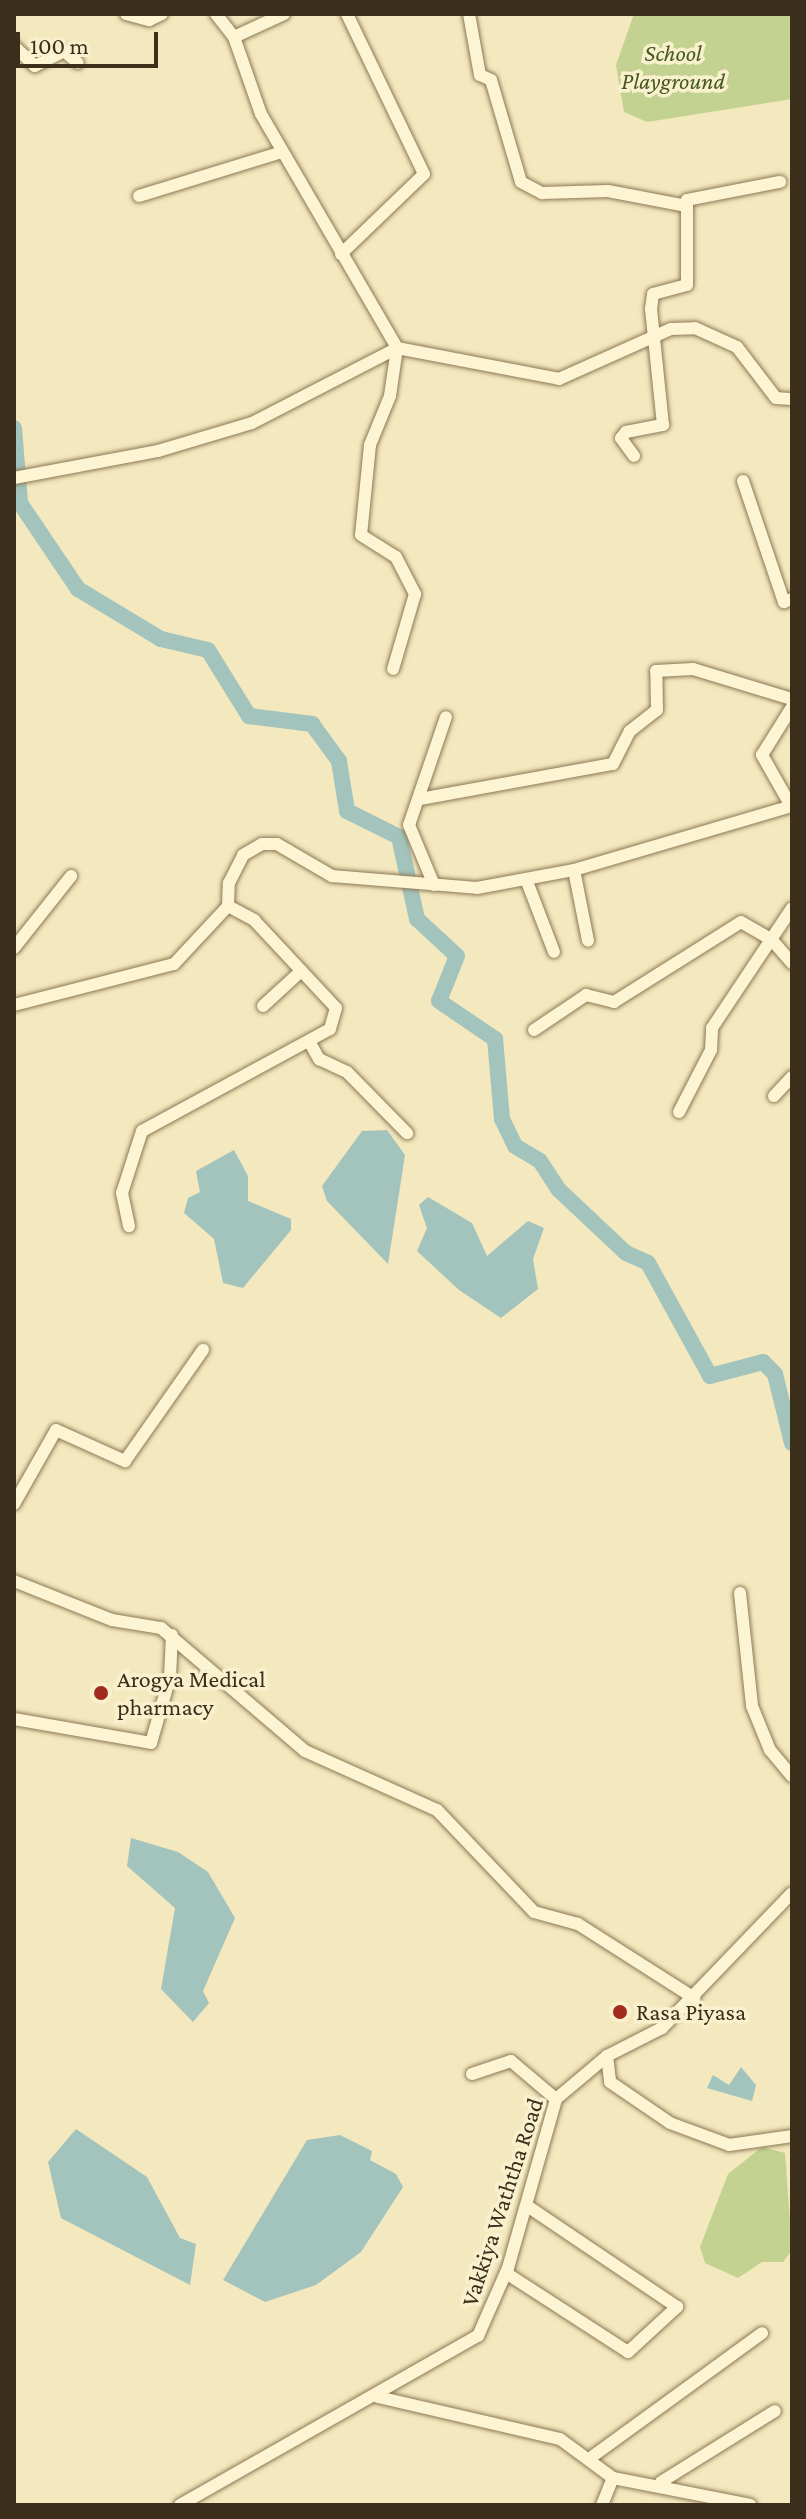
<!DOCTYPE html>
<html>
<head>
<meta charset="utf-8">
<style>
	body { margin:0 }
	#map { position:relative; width:806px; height:2519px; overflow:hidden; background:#f3e8be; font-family:"Crimson Pro",serif }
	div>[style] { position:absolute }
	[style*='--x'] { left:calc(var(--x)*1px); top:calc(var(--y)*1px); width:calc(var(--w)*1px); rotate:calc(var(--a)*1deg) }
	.green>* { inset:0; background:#c3d291 }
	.water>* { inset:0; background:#a2c4bd }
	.river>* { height:16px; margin:-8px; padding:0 8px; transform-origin:8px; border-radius:8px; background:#a2c4bd }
	.roads { filter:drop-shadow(0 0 2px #8d7855) drop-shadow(0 0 2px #8d7855) }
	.minor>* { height:12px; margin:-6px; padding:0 6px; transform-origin:6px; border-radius:6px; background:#fcf4d2 }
	.dots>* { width:22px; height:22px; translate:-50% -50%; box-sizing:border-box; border:4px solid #f9f1ce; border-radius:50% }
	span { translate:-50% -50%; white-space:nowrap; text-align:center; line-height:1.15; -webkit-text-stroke:7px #f9f1ce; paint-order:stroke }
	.park-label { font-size:24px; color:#45591f; font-style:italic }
	.poi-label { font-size:24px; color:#3b2e1b }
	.left { translate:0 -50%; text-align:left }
	.street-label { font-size:24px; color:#3b2e1b }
	.frame { position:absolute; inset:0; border:16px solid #3b2e1b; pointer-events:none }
	.scale { position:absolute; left:16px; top:32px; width:142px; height:36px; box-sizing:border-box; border:4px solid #3b2e1b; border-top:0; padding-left:10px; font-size:24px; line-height:28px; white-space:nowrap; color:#3b2e1b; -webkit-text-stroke:6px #f9f1ce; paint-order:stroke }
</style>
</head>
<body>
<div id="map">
	<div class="green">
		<div style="clip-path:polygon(634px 14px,792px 14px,792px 99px,647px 122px,624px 112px,616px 65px)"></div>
		<div style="clip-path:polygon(762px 2147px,785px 2153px,792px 2250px,783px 2262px,762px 2262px,738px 2278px,705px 2263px,700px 2247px,728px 2174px)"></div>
	</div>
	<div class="water">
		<div style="clip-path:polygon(387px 1130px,405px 1155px,388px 1264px,327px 1201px,322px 1186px,362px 1131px)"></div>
		<div style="clip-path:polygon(234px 1150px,248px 1176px,248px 1201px,291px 1219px,291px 1230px,243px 1288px,223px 1283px,214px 1239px,184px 1213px,188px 1198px,200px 1192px,196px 1171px)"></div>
		<div style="clip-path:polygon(428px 1197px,472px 1223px,487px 1256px,528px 1221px,544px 1228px,533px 1259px,538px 1289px,501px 1318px,459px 1290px,417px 1251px,427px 1228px,419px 1205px)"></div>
		<div style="clip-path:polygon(131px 1838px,178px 1852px,208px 1872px,235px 1918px,203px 1991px,209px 2003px,193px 2022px,161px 1989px,175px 1908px,127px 1866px)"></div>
		<div style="clip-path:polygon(741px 2067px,756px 2085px,752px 2101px,707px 2088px,713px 2075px,729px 2085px)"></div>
		<div style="clip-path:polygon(76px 2129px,147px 2177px,180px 2238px,196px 2244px,190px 2285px,61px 2218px,48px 2162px)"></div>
		<div style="clip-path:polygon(340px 2135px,372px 2151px,370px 2160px,396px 2174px,403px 2187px,361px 2252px,316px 2285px,265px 2302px,223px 2280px,307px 2140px)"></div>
	</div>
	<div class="river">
		<div style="--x:14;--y:428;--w:75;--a:85.4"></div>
		<div style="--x:20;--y:503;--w:104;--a:56"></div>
		<div style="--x:78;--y:589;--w:97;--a:31.1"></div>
		<div style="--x:161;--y:639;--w:48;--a:13.2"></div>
		<div style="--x:208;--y:650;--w:78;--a:58.2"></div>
		<div style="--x:249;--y:716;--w:64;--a:7.2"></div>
		<div style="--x:312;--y:724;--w:46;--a:53.9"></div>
		<div style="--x:339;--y:761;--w:51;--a:80.9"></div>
		<div style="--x:347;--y:811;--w:58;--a:26.6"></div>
		<div style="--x:399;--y:837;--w:84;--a:77.6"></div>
		<div style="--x:417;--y:919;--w:54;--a:42.8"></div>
		<div style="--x:457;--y:956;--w:48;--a:111.8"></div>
		<div style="--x:439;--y:1001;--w:68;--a:34.2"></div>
		<div style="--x:495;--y:1039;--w:80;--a:85"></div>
		<div style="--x:502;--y:1119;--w:30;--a:64"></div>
		<div style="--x:515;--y:1146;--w:29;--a:31"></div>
		<div style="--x:540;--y:1161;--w:33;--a:57"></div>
		<div style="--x:558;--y:1189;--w:93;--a:43.3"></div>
		<div style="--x:626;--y:1253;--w:24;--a:24"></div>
		<div style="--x:648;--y:1263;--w:129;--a:61.2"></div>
		<div style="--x:710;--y:1376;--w:55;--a:-14.8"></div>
		<div style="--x:763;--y:1362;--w:17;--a:45"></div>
		<div style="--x:775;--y:1374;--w:71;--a:76.2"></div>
	</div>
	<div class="roads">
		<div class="minor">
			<div style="--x:126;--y:14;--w:24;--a:15"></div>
			<div style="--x:149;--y:20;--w:14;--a:-25"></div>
			<div style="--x:216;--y:14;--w:29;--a:52"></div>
			<div style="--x:234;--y:37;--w:82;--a:70.7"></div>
			<div style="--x:261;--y:114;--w:271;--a:59.8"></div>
			<div style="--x:397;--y:348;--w:49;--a:98.3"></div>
			<div style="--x:390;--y:396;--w:53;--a:112.2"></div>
			<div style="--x:370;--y:445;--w:90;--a:95.7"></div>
			<div style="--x:361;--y:535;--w:41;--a:32.2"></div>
			<div style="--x:396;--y:557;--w:42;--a:62.8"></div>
			<div style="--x:415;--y:594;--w:78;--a:106.3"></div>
			<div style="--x:469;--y:14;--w:62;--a:79.8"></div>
			<div style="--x:480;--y:75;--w:12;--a:24"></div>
			<div style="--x:491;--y:80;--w:106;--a:73.6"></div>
			<div style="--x:521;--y:182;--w:24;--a:28"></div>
			<div style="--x:542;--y:193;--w:66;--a:-1.7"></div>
			<div style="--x:608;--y:191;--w:80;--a:10.8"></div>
			<div style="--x:234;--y:37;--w:55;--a:-24.7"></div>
			<div style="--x:14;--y:46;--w:29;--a:44"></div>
			<div style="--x:35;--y:66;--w:33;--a:-27"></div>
			<div style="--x:64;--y:51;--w:18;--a:41"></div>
			<div style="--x:139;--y:196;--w:150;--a:-17.1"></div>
			<div style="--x:341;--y:254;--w:115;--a:-43.9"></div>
			<div style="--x:424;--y:174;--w:178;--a:-115.7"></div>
			<div style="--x:634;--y:456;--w:22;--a:-126"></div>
			<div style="--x:621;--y:438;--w:8;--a:-50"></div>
			<div style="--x:626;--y:432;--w:38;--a:-11"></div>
			<div style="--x:663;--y:425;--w:117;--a:-95.9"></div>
			<div style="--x:651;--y:309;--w:15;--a:-82"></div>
			<div style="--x:653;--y:294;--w:35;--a:-15"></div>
			<div style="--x:687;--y:285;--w:85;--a:-90"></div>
			<div style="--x:687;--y:200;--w:95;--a:-11"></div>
			<div style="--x:14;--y:478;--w:147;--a:-10.6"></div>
			<div style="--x:158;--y:451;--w:98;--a:-16.6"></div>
			<div style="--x:252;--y:423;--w:163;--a:-27.3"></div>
			<div style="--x:397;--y:348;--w:165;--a:10.8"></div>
			<div style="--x:559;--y:379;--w:123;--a:-24.1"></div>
			<div style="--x:671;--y:329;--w:24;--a:-2"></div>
			<div style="--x:695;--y:328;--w:46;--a:24.3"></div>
			<div style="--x:737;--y:347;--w:64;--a:52.6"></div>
			<div style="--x:776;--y:398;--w:16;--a:4"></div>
			<div style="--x:743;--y:481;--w:128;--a:71.3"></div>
			<div style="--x:784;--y:602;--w:9;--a:-21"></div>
			<div style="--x:420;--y:799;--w:196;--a:-10.3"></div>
			<div style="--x:613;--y:764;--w:37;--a:-63"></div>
			<div style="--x:630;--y:731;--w:34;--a:-38"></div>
			<div style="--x:657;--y:710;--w:39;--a:-91"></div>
			<div style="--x:656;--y:671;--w:37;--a:-3"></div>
			<div style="--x:693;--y:669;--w:103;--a:16.9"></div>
			<div style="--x:574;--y:870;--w:72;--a:78.8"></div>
			<div style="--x:526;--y:879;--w:78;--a:69"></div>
			<div style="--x:434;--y:885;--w:65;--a:-112.6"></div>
			<div style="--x:409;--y:825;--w:114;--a:-71.1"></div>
			<div style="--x:228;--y:906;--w:23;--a:-88"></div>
			<div style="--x:229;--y:883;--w:31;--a:-63"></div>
			<div style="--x:243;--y:855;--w:22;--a:-30"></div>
			<div style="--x:262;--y:844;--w:15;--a:0"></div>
			<div style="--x:277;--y:844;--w:64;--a:30.2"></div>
			<div style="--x:332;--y:876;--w:145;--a:4.7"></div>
			<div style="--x:477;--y:888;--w:99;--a:-10.5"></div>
			<div style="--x:574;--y:870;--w:226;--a:-16.4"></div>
			<div style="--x:791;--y:806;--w:59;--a:-119.6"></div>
			<div style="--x:762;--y:755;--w:57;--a:-58"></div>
			<div style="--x:14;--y:948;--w:92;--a:-51.6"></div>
			<div style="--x:14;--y:1005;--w:165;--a:-14.4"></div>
			<div style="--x:174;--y:964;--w:79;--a:-47"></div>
			<div style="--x:228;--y:906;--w:30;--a:28"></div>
			<div style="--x:254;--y:920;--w:120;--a:47"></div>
			<div style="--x:336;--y:1008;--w:22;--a:106"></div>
			<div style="--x:330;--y:1029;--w:214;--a:151.5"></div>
			<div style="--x:142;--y:1131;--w:65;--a:107.9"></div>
			<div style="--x:122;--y:1193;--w:34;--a:78"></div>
			<div style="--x:263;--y:1006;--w:52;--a:-42.6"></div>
			<div style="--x:534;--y:1030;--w:63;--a:-33.9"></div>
			<div style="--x:586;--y:995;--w:29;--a:14"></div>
			<div style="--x:614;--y:1002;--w:150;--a:-32.2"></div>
			<div style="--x:741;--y:922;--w:34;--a:30"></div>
			<div style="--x:771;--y:939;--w:32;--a:49"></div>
			<div style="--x:309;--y:1041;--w:21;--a:61"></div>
			<div style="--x:319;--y:1059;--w:31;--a:25"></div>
			<div style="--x:347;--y:1072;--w:86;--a:45.5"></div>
			<div style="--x:774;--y:1096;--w:26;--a:-47"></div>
			<div style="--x:679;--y:1112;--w:70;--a:-62.7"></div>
			<div style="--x:711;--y:1050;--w:22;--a:-87"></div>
			<div style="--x:712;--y:1028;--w:144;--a:-56.3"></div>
			<div style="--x:14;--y:1504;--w:85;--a:-60.4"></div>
			<div style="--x:56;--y:1430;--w:76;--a:24.2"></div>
			<div style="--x:125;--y:1461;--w:136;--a:-54.9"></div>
			<div style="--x:14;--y:1581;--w:105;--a:21.7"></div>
			<div style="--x:112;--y:1620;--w:50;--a:9.3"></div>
			<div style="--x:161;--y:1628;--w:189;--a:40.5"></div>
			<div style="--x:305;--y:1751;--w:145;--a:24.1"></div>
			<div style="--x:437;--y:1810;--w:141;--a:46.4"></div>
			<div style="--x:534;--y:1912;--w:46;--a:15.3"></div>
			<div style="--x:578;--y:1924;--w:138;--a:32.5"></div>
			<div style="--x:740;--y:1593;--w:114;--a:83.9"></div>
			<div style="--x:752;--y:1706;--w:48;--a:67.8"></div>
			<div style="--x:770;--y:1750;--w:34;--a:50"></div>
			<div style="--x:14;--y:1719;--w:139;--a:9.9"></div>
			<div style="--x:151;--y:1743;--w:69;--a:-73.9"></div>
			<div style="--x:170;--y:1677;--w:42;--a:-87.3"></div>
			<div style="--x:607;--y:2056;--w:26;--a:83"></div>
			<div style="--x:610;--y:2082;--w:73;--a:34.3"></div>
			<div style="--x:670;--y:2123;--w:63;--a:20.4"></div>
			<div style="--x:729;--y:2145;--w:64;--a:-8.1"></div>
			<div style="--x:472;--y:2074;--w:41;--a:-18.4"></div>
			<div style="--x:511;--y:2061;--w:59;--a:40.2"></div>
			<div style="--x:506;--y:2273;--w:145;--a:32.9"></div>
			<div style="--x:628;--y:2352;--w:67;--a:-42.6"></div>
			<div style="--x:677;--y:2307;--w:181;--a:-146"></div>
			<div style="--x:378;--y:2397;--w:187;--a:13"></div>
			<div style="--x:560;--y:2439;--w:66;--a:36.3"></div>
			<div style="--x:613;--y:2478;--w:140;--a:11.1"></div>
			<div style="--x:593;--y:2456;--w:209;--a:-36"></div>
			<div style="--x:661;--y:2482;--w:134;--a:-31.9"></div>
			<div style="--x:180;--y:2505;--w:343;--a:-29.6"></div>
			<div style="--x:478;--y:2336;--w:74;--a:-66.2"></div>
			<div style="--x:508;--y:2268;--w:176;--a:-74.1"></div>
			<div style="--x:556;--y:2099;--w:67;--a:-40.1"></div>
			<div style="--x:607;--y:2056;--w:62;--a:-27"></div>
			<div style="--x:662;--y:2028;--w:187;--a:-46.1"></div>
			<div style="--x:602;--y:2505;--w:29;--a:-68"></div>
		</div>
	</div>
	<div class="dots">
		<div style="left:101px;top:1693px;background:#a32b1e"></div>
		<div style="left:620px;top:2012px;background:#a32b1e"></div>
	</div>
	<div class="park-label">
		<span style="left:673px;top:67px">School<br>Playground</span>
	</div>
	<div class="poi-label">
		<span class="left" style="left:117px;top:1693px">Arogya Medical<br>pharmacy</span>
		<span class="left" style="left:636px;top:2012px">Rasa Piyasa</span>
	</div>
	<div class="street-label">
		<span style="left:502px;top:2202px;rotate:-72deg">Vakkiya Waththa Road</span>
	</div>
	<div class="frame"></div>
	<div class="scale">100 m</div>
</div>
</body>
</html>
